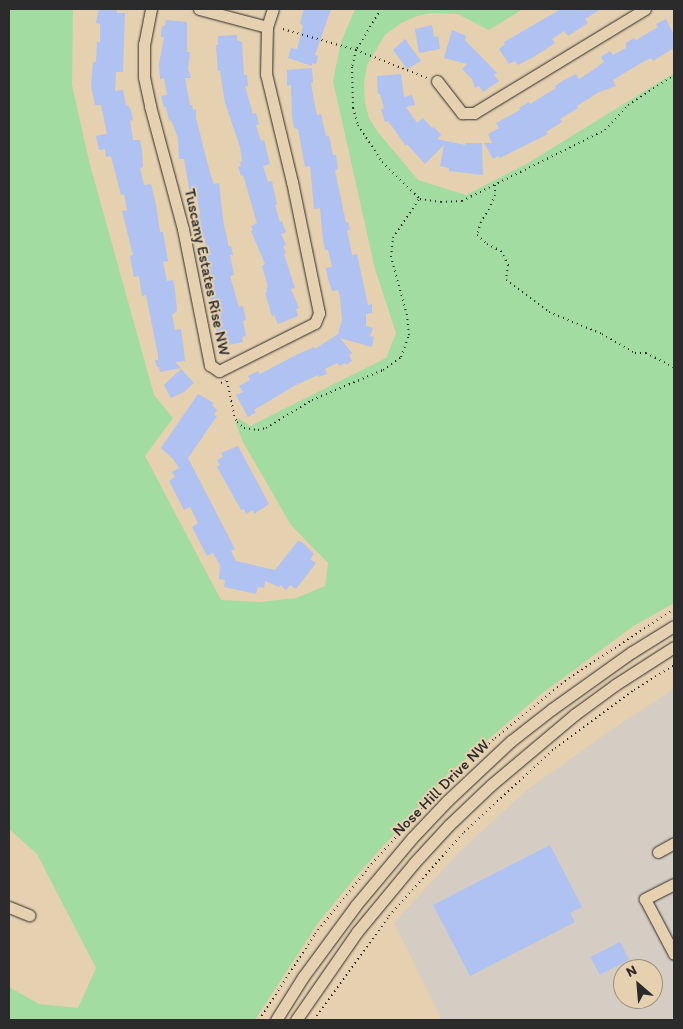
<!DOCTYPE html>
<html>
<head>
<meta charset="utf-8">
<style>
	body { margin:0 }
	#map { position:relative; width:683px; height:1029px; overflow:hidden; background:#e5d0af; font-family:Itim,sans-serif }
	div>[style] { position:absolute }
	[style*='--x'] { left:calc(var(--x)*1px); top:calc(var(--y)*1px); width:calc(var(--w)*1px); rotate:calc(var(--a)*1deg) }
	.built>* { inset:0; background:#d5ccc3 }
	.green>* { inset:0; background:#a3dca1 }
	.building>* { inset:0; background:#afc2f1; transform-origin:0 0 }
	.path>* { height:2px; margin-top:-1px; transform-origin:0; background:repeating-linear-gradient(90deg,#2b2b2b 0 1px,transparent 0 5px) }
	.roads { filter:drop-shadow(0 0 1px #2b2b2b) drop-shadow(0 0 1px #2b2b2b) }
	.minor>* { height:11px; margin:-5.5px; padding:0 5.5px; transform-origin:5.5px; border-radius:5.5px; background:#e5d0af }
	span { translate:-50% -50%; white-space:nowrap; text-align:center; line-height:1.15; -webkit-text-stroke:4px #e5d0af; paint-order:stroke }
	.street-label { font-size:16px; color:#2b2b2b }
	.frame { position:absolute; inset:0; border:10px solid #2b2b2b; pointer-events:none }
	.north { position:absolute; left:613px; top:959px; width:50px; height:50px; box-sizing:border-box; background:#e5d0af; border:1px solid #9b8e7a; border-radius:50%; rotate:333deg; font-size:14px; font-weight:700; line-height:20px; text-align:center; color:#2b2b2b }
	.north::after { content:''; display:block; margin:auto; width:18px; height:22px; background:#2b2b2b; clip-path:polygon(50% 0,100% 100%,50% 72%,0 100%) }
</style>
</head>
<body>
<div id="map">
	<div class="built">
		<div style="clip-path:polygon(evenodd,674px 689px,674px 1020px,442px 1020px,394px 923px,459px 852px,527px 790px,614px 728px,674px 689px,623px 969px,653px 969px,653px 999px,623px 999px,623px 969px)"></div>
	</div>
	<div class="green">
		<div style="clip-path:polygon(9px 9px,73px 9px,72px 85px,89px 161px,154px 395px,173px 418px,145px 456px,221px 600px,261px 602px,296px 598px,325px 586px,328px 563px,291px 525px,243px 442px,236px 424px,238px 418px,250px 426px,386px 358px,396px 333px,375px 269px,333px 81px,341px 42px,355px 9px,523px 9px,489px 30px,458px 14px,431px 13px,417px 16px,401px 23px,385px 35px,367px 65px,364px 84px,365px 103px,369px 118px,377px 131px,418px 180px,466px 195px,528px 163px,674px 73px,674px 603px,632px 627px,540px 695px,448px 774px,359px 873px,318px 923px,255px 1020px,9px 1020px,9px 987px,39px 1004px,78px 1008px,96px 968px,37px 854px,9px 829px)"></div>
	</div>
	<div class="building">
		<div style="clip-path:polygon(99px 9px,117px 9px,117px 13px,125px 13px,123px 72px,116px 72px,115px 91px,123px 90px,126px 106px,128px 105px,131px 110px,133px 120px,130px 121px,133px 140px,140px 140px,142px 151px,143px 167px,140px 168px,144px 185px,151px 184px,156px 205px,160px 232px,163px 232px,168px 261px,163px 262px,167px 281px,173px 280px,175px 290px,177px 311px,172px 315px,175px 330px,181px 329px,183px 343px,185px 361px,175px 362px,181px 368px,160px 372px,159px 367px,157px 367px,155px 360px,158px 360px,158px 355px,146px 295px,142px 296px,139px 276px,134px 277px,130px 256px,133px 255px,122px 211px,127px 210px,124px 194px,121px 195px,111px 156px,106px 157px,105px 149px,99px 150px,96px 136px,107px 134px,101px 105px,95px 105px,91px 86px,93px 62px,96px 62px,97px 42px,100px 42px,100px 24px,96px 23px)"></div>
		<div style="clip-path:polygon(304px 9px,331px 9px,315px 55px,318px 56px,316px 64px,312px 63px,312px 66px,288px 58px,291px 48px,297px 49px,303px 26px,300px 23px)"></div>
		<div style="clip-path:polygon(561px 9px,601px 9px,585px 19px,588px 23px,568px 36px,564px 31px,552px 39px,555px 43px,535px 56px,518px 65px,515px 61px,509px 64px,499px 49px,505px 44px,504px 42px)"></div>
		<div style="clip-path:polygon(666px 19px,674px 35px,674px 48px,653px 61px,651px 58px,641px 63px,613px 80px,616px 86px,599px 92px,577px 106px,578px 108px,560px 119px,562px 122px,546px 132px,548px 134px,500px 158px,498px 156px,493px 159px,484px 143px,492px 143px,488px 134px,499px 128px,496px 123px,520px 110px,519px 108px,529px 102px,530px 104px,556px 88px,555px 86px,564px 80px,576px 74px,579px 79px,593px 70px,604px 62px,601px 57px,610px 51px,613px 55px,626px 48px,626px 43px,634px 38px,636px 40px,658px 27px,656px 24px)"></div>
		<div style="clip-path:polygon(166px 20px,187px 22px,187px 52px,190px 52px,188px 69px,191px 78px,185px 78px,190px 105px,192px 105px,193px 110px,196px 109px,196px 118px,210px 173px,214px 184px,219px 183px,223px 220px,229px 247px,231px 246px,233px 255px,230px 255px,234px 275px,230px 276px,238px 304px,239px 307px,243px 306px,246px 320px,243px 321px,246px 336px,242px 337px,243px 342px,229px 345px,227px 338px,218px 340px,209px 295px,212px 295px,204px 269px,207px 268px,204px 254px,207px 253px,204px 237px,201px 238px,199px 230px,201px 230px,198px 214px,200px 214px,197px 198px,191px 199px,184px 159px,179px 159px,178px 138px,171px 120px,169px 121px,166px 107px,164px 107px,161px 96px,167px 95px,164px 78px,160px 79px,159px 64px,164px 37px,161px 37px,162px 26px,165px 26px)"></div>
		<div style="clip-path:polygon(432px 25px,434px 37px,438px 36px,440px 49px,419px 53px,415px 29px)"></div>
		<div style="clip-path:polygon(452px 30px,466px 36px,465px 40px,497px 73px,494px 75px,499px 81px,483px 92px,479px 86px,475px 88px,472px 79px,462px 69px,467px 64px,444px 58px)"></div>
		<div style="clip-path:polygon(237px 35px,237px 40px,242px 42px,244px 75px,247px 75px,248px 86px,245px 86px,253px 114px,256px 113px,259px 124px,256px 125px,261px 141px,264px 140px,270px 164px,263px 166px,268px 182px,272px 181px,277px 205px,275px 205px,280px 222px,282px 221px,286px 232px,281px 234px,286px 245px,283px 246px,286px 253px,284px 254px,295px 288px,291px 289px,299px 308px,296px 309px,298px 316px,278px 324px,274px 315px,272px 316px,265px 293px,267px 292px,266px 288px,268px 287px,262px 266px,265px 264px,251px 231px,253px 230px,251px 226px,257px 223px,243px 175px,241px 176px,238px 167px,241px 166px,240px 162px,242px 161px,240px 147px,225px 103px,220px 71px,218px 71px,216px 45px,218px 45px,218px 36px)"></div>
		<div style="clip-path:polygon(405px 39px,421px 61px,407px 69px,393px 50px)"></div>
		<div style="clip-path:polygon(312px 68px,313px 83px,311px 83px,314px 101px,317px 115px,321px 114px,326px 136px,329px 136px,333px 155px,336px 155px,338px 169px,335px 170px,346px 223px,348px 222px,350px 230px,347px 230px,352px 255px,357px 254px,368px 305px,372px 304px,372px 313px,366px 314px,366px 326px,373px 328px,370px 336px,374px 337px,372px 347px,340px 338px,352px 353px,349px 355px,352px 361px,346px 365px,344px 363px,340px 366px,337px 363px,325px 369px,327px 374px,319px 377px,318px 375px,294px 386px,254px 410px,256px 412px,248px 417px,236px 395px,243px 392px,239px 386px,250px 380px,248px 376px,258px 371px,260px 374px,296px 355px,314px 347px,315px 349px,338px 334px,342px 320px,340px 297px,338px 290px,332px 291px,328px 279px,326px 268px,332px 267px,328px 250px,325px 250px,323px 240px,320px 208px,314px 209px,310px 166px,305px 167px,298px 129px,294px 128px,292px 117px,291px 85px,287px 86px,287px 70px)"></div>
		<div style="clip-path:polygon(401px 74px,404px 97px,412px 95px,415px 105px,406px 107px,417px 123px,423px 118px,432px 128px,434px 127px,441px 135px,437px 139px,465px 145px,465px 143px,482px 143px,483px 175px,449px 171px,449px 168px,440px 166px,444px 145px,425px 164px,407px 144px,406px 146px,388px 121px,385px 122px,381px 109px,384px 108px,380px 94px,378px 94px,377px 76px)"></div>
		<div style="clip-path:polygon(181px 369px,194px 383px,184px 392px,171px 398px,164px 385px)"></div>
		<div style="clip-path:polygon(198px 394px,214px 403px,212px 405px,217px 410px,214px 415px,217px 416px,188px 458px,235px 549px,231px 551px,236px 561px,275px 570px,298px 541px,302px 542px,314px 554px,310px 559px,316px 563px,296px 589px,290px 585px,286px 590px,281px 585px,279px 587px,265px 581px,264px 588px,258px 587px,256px 594px,224px 587px,225px 580px,219px 579px,220px 565px,213px 553px,207px 556px,192px 527px,198px 523px,190px 507px,184px 510px,169px 481px,175px 477px,172px 472px,179px 468px,173px 459px,161px 448px)"></div>
		<div style="clip-path:polygon(238px 446px,269px 504px,254px 514px,253px 510px,246px 514px,244px 509px,241px 510px,217px 467px,220px 465px,217px 460px,223px 457px,221px 453px)"></div>
		<div style="clip-path:polygon(550px 845px,582px 907px,570px 913px,575px 922px,470px 976px,433px 905px)"></div>
		<div style="left:620px;top:942px;width:20px;height:33px;rotate:63deg"></div>
	</div>
	<div class="path">
		<div style="--x:381;--y:9;--w:48;--a:121.4"></div>
		<div style="--x:356;--y:50;--w:17;--a:103"></div>
		<div style="--x:352;--y:67;--w:41;--a:88.6"></div>
		<div style="--x:353;--y:108;--w:18;--a:74"></div>
		<div style="--x:358;--y:125;--w:44;--a:57"></div>
		<div style="--x:382;--y:162;--w:53;--a:44.2"></div>
		<div style="--x:420;--y:199;--w:21;--a:8"></div>
		<div style="--x:441;--y:202;--w:21;--a:-3"></div>
		<div style="--x:462;--y:201;--w:160;--a:-26.4"></div>
		<div style="--x:605;--y:130;--w:34;--a:-47"></div>
		<div style="--x:628;--y:105;--w:55;--a:-33.1"></div>
		<div style="--x:283;--y:29;--w:76;--a:16"></div>
		<div style="--x:356;--y:50;--w:76;--a:21.5"></div>
		<div style="--x:495;--y:185;--w:10;--a:90"></div>
		<div style="--x:495;--y:195;--w:15;--a:113"></div>
		<div style="--x:489;--y:209;--w:15;--a:122"></div>
		<div style="--x:481;--y:222;--w:14;--a:107"></div>
		<div style="--x:477;--y:235;--w:13;--a:42"></div>
		<div style="--x:487;--y:244;--w:16;--a:27"></div>
		<div style="--x:501;--y:251;--w:16;--a:63"></div>
		<div style="--x:508;--y:265;--w:15;--a:98"></div>
		<div style="--x:506;--y:280;--w:54;--a:36.7"></div>
		<div style="--x:549;--y:312;--w:57;--a:22.5"></div>
		<div style="--x:602;--y:334;--w:38;--a:30"></div>
		<div style="--x:635;--y:353;--w:11;--a:0"></div>
		<div style="--x:646;--y:353;--w:31;--a:27"></div>
		<div style="--x:221;--y:383;--w:6;--a:-18"></div>
		<div style="--x:227;--y:381;--w:35;--a:78"></div>
		<div style="--x:234;--y:415;--w:8;--a:67"></div>
		<div style="--x:237;--y:422;--w:9;--a:41"></div>
		<div style="--x:244;--y:428;--w:14;--a:8"></div>
		<div style="--x:258;--y:430;--w:8;--a:-14"></div>
		<div style="--x:266;--y:428;--w:54;--a:-31.3"></div>
		<div style="--x:312;--y:400;--w:77;--a:-22.9"></div>
		<div style="--x:383;--y:370;--w:22;--a:-36"></div>
		<div style="--x:401;--y:357;--w:23;--a:-70"></div>
		<div style="--x:409;--y:335;--w:20;--a:-96"></div>
		<div style="--x:407;--y:315;--w:60;--a:-105.4"></div>
		<div style="--x:391;--y:257;--w:19;--a:-84"></div>
		<div style="--x:393;--y:238;--w:47;--a:-56.3"></div>
		<div style="--x:259;--y:1020;--w:103;--a:-56.9"></div>
		<div style="--x:315;--y:934;--w:85;--a:-51.2"></div>
		<div style="--x:368;--y:868;--w:98;--a:-47.9"></div>
		<div style="--x:434;--y:795;--w:83;--a:-43.1"></div>
		<div style="--x:495;--y:738;--w:95;--a:-39"></div>
		<div style="--x:569;--y:678;--w:126;--a:-33.3"></div>
		<div style="--x:314;--y:1020;--w:128;--a:-54.2"></div>
		<div style="--x:389;--y:916;--w:113;--a:-48.2"></div>
		<div style="--x:464;--y:832;--w:124;--a:-42.7"></div>
		<div style="--x:555;--y:748;--w:98;--a:-36.3"></div>
		<div style="--x:634;--y:690;--w:47;--a:-32"></div>
	</div>
	<div class="roads">
		<div class="minor">
			<div style="--x:151;--y:9;--w:36;--a:101"></div>
			<div style="--x:144;--y:44;--w:33;--a:90"></div>
			<div style="--x:144;--y:77;--w:30;--a:78"></div>
			<div style="--x:150;--y:106;--w:127;--a:75"></div>
			<div style="--x:183;--y:229;--w:139;--a:78.8"></div>
			<div style="--x:210;--y:365;--w:11;--a:34"></div>
			<div style="--x:219;--y:371;--w:107;--a:-26.6"></div>
			<div style="--x:315;--y:323;--w:11;--a:-68"></div>
			<div style="--x:319;--y:313;--w:134;--a:-101.6"></div>
			<div style="--x:292;--y:182;--w:111;--a:-103.5"></div>
			<div style="--x:266;--y:74;--w:47;--a:-88.8"></div>
			<div style="--x:267;--y:27;--w:19;--a:-72"></div>
			<div style="--x:199;--y:9;--w:70;--a:14.8"></div>
			<div style="--x:437;--y:81;--w:41;--a:52"></div>
			<div style="--x:462;--y:113;--w:12;--a:0"></div>
			<div style="--x:474;--y:113;--w:200;--a:-31.3"></div>
			<div style="--x:658;--y:852;--w:18;--a:-29"></div>
			<div style="--x:674;--y:884;--w:33;--a:153"></div>
			<div style="--x:645;--y:899;--w:62;--a:62.2"></div>
			<div style="--x:9;--y:907;--w:22;--a:22"></div>
			<div style="--x:276;--y:1020;--w:51;--a:-57.9"></div>
			<div style="--x:303;--y:977;--w:89;--a:-53.6"></div>
			<div style="--x:356;--y:905;--w:87;--a:-50.1"></div>
			<div style="--x:412;--y:838;--w:51;--a:-46.6"></div>
			<div style="--x:447;--y:801;--w:88;--a:-43.2"></div>
			<div style="--x:511;--y:741;--w:52;--a:-38"></div>
			<div style="--x:552;--y:709;--w:98;--a:-35.5"></div>
			<div style="--x:632;--y:652;--w:49;--a:-31.8"></div>
			<div style="--x:296;--y:1020;--w:107;--a:-55.3"></div>
			<div style="--x:357;--y:932;--w:89;--a:-50.4"></div>
			<div style="--x:414;--y:863;--w:52;--a:-47.4"></div>
			<div style="--x:449;--y:825;--w:58;--a:-43.6"></div>
			<div style="--x:491;--y:785;--w:109;--a:-40.1"></div>
			<div style="--x:574;--y:715;--w:51;--a:-36.2"></div>
			<div style="--x:615;--y:685;--w:70;--a:-32.8"></div>
		</div>
	</div>
	<div class="street-label">
		<span style="left:207px;top:272px;rotate:78deg">Tuscany Estates Rise NW</span>
		<span style="left:441px;top:788px;rotate:-45deg">Nose Hill Drive NW</span>
	</div>
	<div class="frame"></div>
	<div class="north">N</div>
</div>
</body>
</html>
